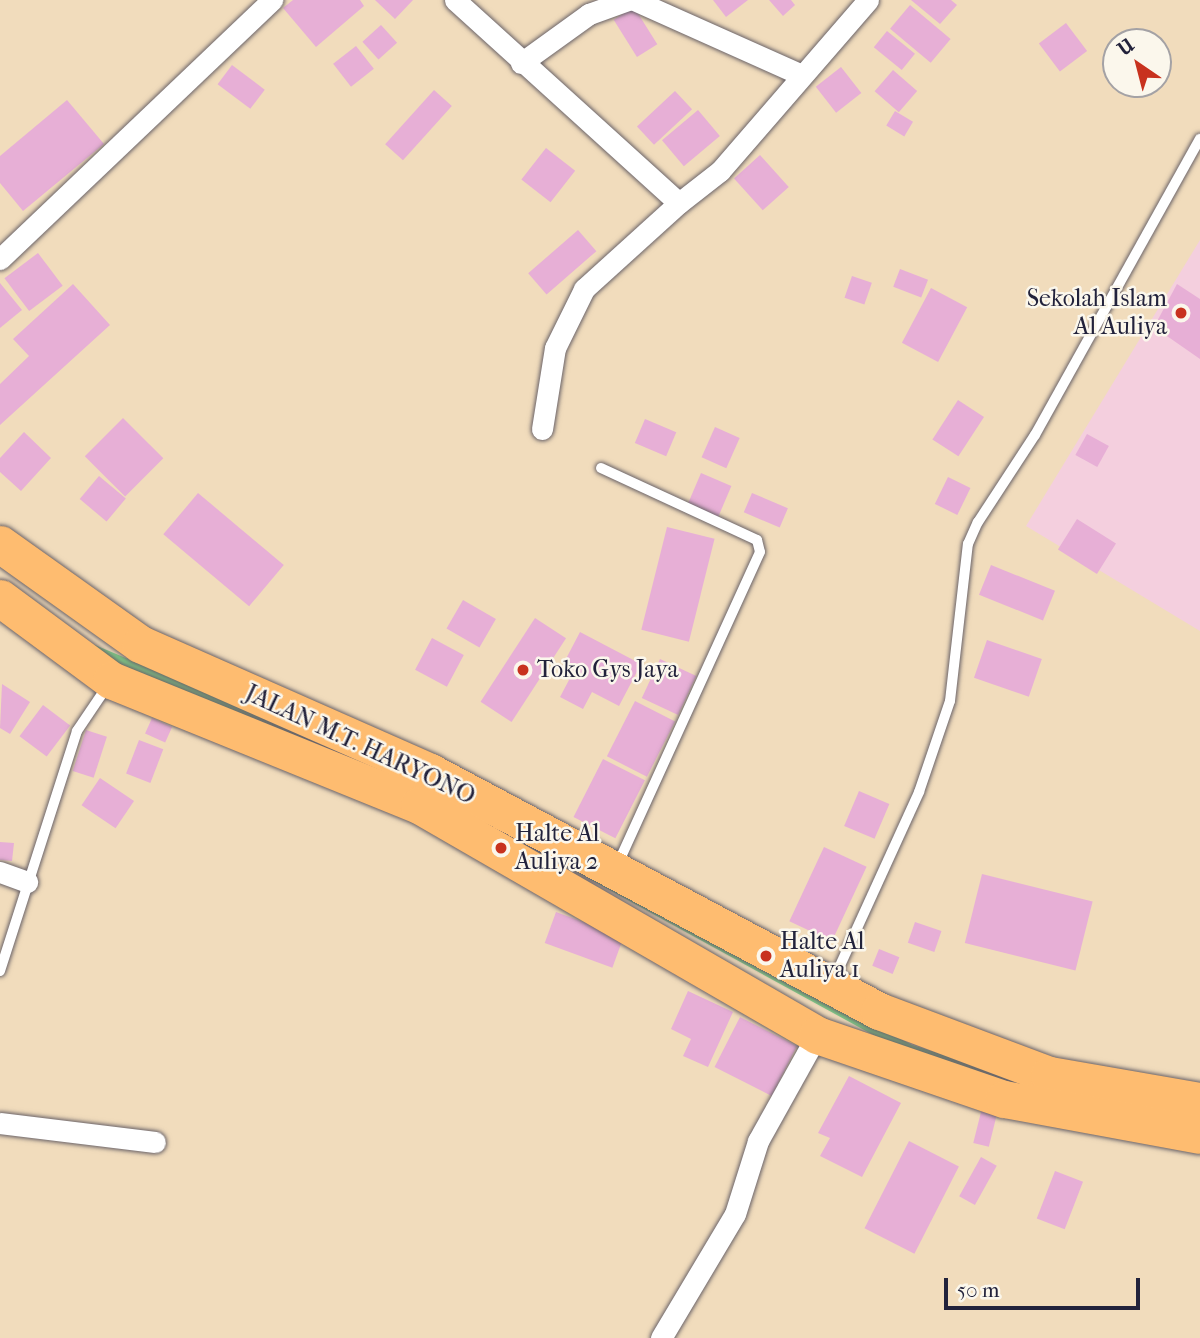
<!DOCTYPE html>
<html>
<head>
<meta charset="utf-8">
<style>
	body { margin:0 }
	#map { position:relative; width:1200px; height:1338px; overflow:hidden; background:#f1dcbc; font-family:"IM FELL French Canon",serif }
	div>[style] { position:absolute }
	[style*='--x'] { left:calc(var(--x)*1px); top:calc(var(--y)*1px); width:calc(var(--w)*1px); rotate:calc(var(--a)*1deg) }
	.built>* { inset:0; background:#f4cfde }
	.green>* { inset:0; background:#7fc986 }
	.building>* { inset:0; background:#e7afd6; transform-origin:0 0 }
	.roads { filter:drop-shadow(0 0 2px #6a6368) drop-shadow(0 0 2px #6a6368) }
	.lane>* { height:10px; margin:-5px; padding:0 5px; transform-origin:5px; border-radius:5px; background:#fff }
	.street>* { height:21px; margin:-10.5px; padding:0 10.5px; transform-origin:10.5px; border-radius:10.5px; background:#fff }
	.highway>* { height:37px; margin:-18.5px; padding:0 18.5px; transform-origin:18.5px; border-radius:18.5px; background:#febc70 }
	.dots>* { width:19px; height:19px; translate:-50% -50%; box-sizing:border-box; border:4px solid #fbf7ec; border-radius:50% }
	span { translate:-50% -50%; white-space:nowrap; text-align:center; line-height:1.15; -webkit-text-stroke:5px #fbf7ec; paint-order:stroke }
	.poi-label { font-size:24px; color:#22223b }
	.right { translate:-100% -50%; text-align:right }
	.left { translate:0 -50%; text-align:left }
	.street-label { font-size:24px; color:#22223b }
	.north { position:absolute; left:1102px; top:28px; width:70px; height:70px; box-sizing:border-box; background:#fbf7ec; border:2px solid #a4a2a5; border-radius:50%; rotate:325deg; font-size:19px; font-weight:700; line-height:28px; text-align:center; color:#22223b }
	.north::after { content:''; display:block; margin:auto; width:24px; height:32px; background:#c8321e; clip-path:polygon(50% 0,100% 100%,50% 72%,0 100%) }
	.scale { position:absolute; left:944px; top:1278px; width:196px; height:32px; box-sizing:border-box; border:4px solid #22223b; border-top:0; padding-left:9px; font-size:21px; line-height:24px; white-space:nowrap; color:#22223b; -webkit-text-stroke:5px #fbf7ec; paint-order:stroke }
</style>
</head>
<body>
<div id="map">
	<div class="built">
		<div style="clip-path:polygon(1200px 240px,1200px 631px,1026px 526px)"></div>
	</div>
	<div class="green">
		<div style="clip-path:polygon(76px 637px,393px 771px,390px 780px,71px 643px)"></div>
		<div style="clip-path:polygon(475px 807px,912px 1045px,1028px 1081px,1200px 1111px,1200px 1122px,1023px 1090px,906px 1053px,471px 814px)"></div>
	</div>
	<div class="building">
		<div style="clip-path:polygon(293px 0,360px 0,364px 6px,316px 47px,283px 8px)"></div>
		<div style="clip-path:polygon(375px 0,413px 0,395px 19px)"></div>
		<div style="clip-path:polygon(713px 0,748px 0,726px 17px)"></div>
		<div style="clip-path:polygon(769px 0,791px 0,795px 5px,783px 16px)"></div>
		<div style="clip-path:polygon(911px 0,951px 0,957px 5px,940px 24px)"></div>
		<div style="left:910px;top:5px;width:53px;height:31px;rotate:40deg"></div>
		<div style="left:634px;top:7px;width:44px;height:24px;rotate:58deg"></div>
		<div style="left:1066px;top:23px;width:35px;height:34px;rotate:53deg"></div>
		<div style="left:381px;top:25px;width:24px;height:25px;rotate:48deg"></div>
		<div style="left:887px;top:31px;width:36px;height:21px;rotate:39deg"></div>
		<div style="left:356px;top:46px;width:29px;height:29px;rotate:52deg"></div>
		<div style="left:232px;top:65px;width:41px;height:24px;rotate:37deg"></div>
		<div style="left:841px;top:67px;width:33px;height:32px;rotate:52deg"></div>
		<div style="left:893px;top:70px;width:32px;height:28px;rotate:41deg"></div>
		<div style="left:434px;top:90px;width:24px;height:73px;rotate:42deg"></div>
		<div style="left:675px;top:91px;width:25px;height:52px;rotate:47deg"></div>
		<div style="clip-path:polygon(67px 100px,104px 144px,23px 211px,0 183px,0 156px)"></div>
		<div style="left:698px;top:110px;width:34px;height:47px;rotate:50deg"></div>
		<div style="left:895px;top:111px;width:21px;height:17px;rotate:31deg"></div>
		<div style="left:546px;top:148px;width:37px;height:40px;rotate:38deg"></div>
		<div style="left:760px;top:155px;width:43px;height:35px;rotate:48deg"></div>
		<div style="left:578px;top:230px;width:28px;height:66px;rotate:49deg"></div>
		<div style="left:38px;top:253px;width:41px;height:42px;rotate:53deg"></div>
		<div style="left:900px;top:269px;width:30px;height:19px;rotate:21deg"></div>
		<div style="left:852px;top:276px;width:21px;height:23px;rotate:19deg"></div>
		<div style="clip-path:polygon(0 283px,22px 310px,0 328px)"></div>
		<div style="clip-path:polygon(73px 284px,110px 325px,0 425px,0 384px,29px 356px,13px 339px)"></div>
		<div style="clip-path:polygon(1177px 284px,1200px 299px,1200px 359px,1154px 327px)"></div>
		<div style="left:931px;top:288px;width:41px;height:62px;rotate:28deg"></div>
		<div style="left:958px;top:400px;width:31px;height:47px;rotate:33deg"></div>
		<div style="left:123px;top:418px;width:57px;height:54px;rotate:45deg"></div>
		<div style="left:645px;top:419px;width:34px;height:26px;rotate:23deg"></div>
		<div style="left:715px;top:427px;width:27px;height:33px;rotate:24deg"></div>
		<div style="clip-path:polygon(24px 432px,51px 458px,21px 491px,0 472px,0 458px)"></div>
		<div style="left:1087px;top:434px;width:25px;height:24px;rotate:29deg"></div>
		<div style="left:701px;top:473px;width:33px;height:34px;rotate:23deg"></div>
		<div style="left:99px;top:476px;width:35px;height:30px;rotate:40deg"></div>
		<div style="left:948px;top:477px;width:25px;height:30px;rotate:26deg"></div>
		<div style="left:198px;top:493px;width:112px;height:54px;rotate:40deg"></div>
		<div style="left:752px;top:493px;width:39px;height:21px;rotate:23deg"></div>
		<div style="left:1077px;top:519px;width:46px;height:36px;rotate:32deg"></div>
		<div style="left:667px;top:527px;width:49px;height:106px;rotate:14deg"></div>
		<div style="left:991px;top:565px;width:69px;height:32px;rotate:22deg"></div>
		<div style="left:463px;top:600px;width:38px;height:33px;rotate:30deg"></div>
		<div style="left:535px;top:618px;width:37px;height:100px;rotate:33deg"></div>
		<div style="clip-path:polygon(580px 632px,641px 664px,619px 706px,592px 692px,583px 709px,560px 697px,569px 680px,558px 674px)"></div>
		<div style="left:432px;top:638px;width:36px;height:36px;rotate:28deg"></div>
		<div style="left:987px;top:640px;width:58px;height:40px;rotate:19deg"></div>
		<div style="left:660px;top:659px;width:40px;height:43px;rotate:25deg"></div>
		<div style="clip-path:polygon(2px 684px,30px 702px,10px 734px,0 728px)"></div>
		<div style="left:635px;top:701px;width:45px;height:62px;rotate:27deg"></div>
		<div style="left:43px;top:705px;width:34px;height:39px;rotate:37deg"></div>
		<div style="left:152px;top:718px;width:22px;height:17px;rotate:24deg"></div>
		<div style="left:86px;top:730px;width:22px;height:43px;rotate:18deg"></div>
		<div style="left:139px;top:740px;width:26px;height:36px;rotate:21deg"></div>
		<div style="left:603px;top:759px;width:47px;height:65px;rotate:27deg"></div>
		<div style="left:100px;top:778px;width:41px;height:33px;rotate:34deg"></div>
		<div style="left:859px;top:791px;width:33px;height:38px;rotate:23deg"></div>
		<div style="clip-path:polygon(0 842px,14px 843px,12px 861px,0 860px)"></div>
		<div style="left:824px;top:847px;width:47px;height:82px;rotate:25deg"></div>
		<div style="left:982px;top:874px;width:114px;height:71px;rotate:14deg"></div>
		<div style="left:556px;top:912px;width:72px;height:33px;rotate:20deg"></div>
		<div style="left:915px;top:922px;width:28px;height:22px;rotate:19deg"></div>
		<div style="left:879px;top:949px;width:22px;height:18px;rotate:22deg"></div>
		<div style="clip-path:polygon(688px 991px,733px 1012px,708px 1067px,683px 1056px,691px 1039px,671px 1029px)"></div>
		<div style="left:740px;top:1017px;width:64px;height:56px;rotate:27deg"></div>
		<div style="clip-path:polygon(849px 1076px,901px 1103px,862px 1177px,820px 1156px,830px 1138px,818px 1133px)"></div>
		<div style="left:982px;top:1108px;width:16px;height:36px;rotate:14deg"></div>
		<div style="left:909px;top:1141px;width:56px;height:98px;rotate:27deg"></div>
		<div style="left:981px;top:1157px;width:18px;height:45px;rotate:29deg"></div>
		<div style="left:1055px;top:1171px;width:30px;height:51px;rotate:21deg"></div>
	</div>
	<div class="roads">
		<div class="lane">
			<div style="--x:601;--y:468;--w:172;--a:24.8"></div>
			<div style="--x:757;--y:540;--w:12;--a:76"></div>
			<div style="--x:760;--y:552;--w:345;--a:114.5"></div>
			<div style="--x:0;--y:971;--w:252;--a:-72.2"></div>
			<div style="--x:77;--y:731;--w:55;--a:-56"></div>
			<div style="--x:833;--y:981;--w:208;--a:-65.5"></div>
			<div style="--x:919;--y:792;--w:96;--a:-71.2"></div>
			<div style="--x:950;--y:701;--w:158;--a:-83.5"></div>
			<div style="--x:968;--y:544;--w:24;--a:-66"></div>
			<div style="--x:978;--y:522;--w:104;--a:-56.8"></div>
			<div style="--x:1035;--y:435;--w:339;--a:-60.9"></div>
		</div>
		<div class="street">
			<div style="--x:455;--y:0;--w:302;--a:42.2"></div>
			<div style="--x:679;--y:203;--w:52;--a:-38"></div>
			<div style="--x:720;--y:171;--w:226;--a:-49.1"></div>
			<div style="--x:634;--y:0;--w:184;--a:24.1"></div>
			<div style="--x:521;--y:63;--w:84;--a:-35.8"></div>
			<div style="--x:589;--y:14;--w:41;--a:-19.7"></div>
			<div style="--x:0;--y:259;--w:376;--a:-43.6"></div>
			<div style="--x:542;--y:429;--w:82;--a:-80.9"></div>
			<div style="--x:555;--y:348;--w:66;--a:-63.8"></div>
			<div style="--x:584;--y:289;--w:128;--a:-42.2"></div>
			<div style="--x:0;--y:872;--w:29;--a:20"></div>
			<div style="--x:0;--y:1123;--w:156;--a:7"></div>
			<div style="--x:661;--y:1338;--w:144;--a:-59.2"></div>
			<div style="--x:735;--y:1214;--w:77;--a:-72.5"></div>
			<div style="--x:758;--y:1141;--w:121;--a:-60.9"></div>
		</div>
		<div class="highway">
			<div style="--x:0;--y:544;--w:172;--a:35.5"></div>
			<div style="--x:140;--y:644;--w:317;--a:23.8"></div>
			<div style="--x:430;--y:772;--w:509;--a:28.03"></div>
			<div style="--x:879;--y:1011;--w:182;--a:20.6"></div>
			<div style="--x:1049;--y:1075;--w:153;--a:9.8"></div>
			<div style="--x:0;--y:598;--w:138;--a:36.5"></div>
			<div style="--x:111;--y:680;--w:332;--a:22.1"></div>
			<div style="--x:419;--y:805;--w:460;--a:30"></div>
			<div style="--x:817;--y:1035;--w:198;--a:18.9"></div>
			<div style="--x:1004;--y:1099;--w:199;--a:10.4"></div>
		</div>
	</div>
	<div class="dots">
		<div style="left:1181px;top:313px;background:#c8321e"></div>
		<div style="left:523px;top:670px;background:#c8321e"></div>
		<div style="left:501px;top:848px;background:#c8321e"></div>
		<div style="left:766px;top:956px;background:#c8321e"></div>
	</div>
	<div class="poi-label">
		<span class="right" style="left:1167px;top:313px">Sekolah Islam<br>Al Auliya</span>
		<span class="left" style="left:537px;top:670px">Toko Gys Jaya</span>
		<span class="left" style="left:515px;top:848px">Halte Al<br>Auliya 2</span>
		<span class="left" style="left:780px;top:956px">Halte Al<br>Auliya 1</span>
	</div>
	<div class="street-label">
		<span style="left:360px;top:745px;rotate:25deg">JALAN M.T. HARYONO</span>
	</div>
	<div class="north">U</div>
	<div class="scale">50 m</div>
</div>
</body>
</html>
